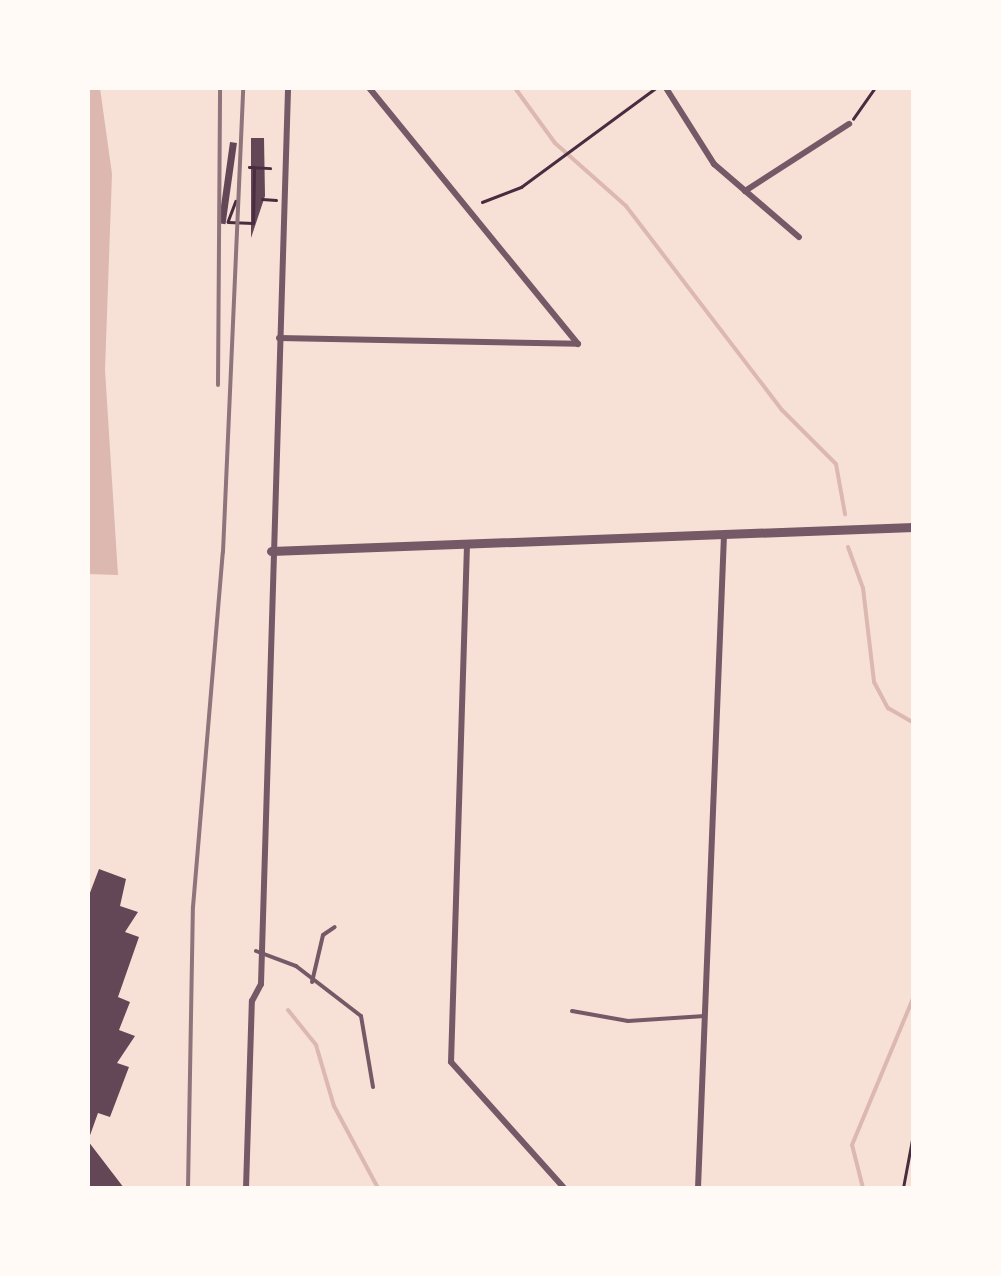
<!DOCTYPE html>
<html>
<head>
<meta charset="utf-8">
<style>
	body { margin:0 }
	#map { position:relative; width:1001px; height:1276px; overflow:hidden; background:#f7e1d7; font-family:Raleway,sans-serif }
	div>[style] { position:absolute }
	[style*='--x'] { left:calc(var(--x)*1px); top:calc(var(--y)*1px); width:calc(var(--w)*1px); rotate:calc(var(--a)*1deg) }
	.water>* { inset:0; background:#dcb8b0 }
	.stream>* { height:4px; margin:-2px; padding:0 2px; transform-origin:2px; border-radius:2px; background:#dcb8b0 }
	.building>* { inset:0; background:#644757; transform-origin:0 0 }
	.path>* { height:2.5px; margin:-1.25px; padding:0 1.25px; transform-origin:1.25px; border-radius:1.25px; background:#4a2c40 }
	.service>* { height:4px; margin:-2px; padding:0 2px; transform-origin:2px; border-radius:2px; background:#755966 }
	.minor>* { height:6px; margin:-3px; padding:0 3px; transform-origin:3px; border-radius:3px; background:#755966 }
	.tertiary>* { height:9px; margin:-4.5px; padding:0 4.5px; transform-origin:4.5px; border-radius:4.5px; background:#755966 }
	.rail>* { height:4px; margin:-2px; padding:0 2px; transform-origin:2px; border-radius:2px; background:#8f747c }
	span { translate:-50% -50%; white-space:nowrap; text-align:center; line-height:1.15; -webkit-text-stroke:9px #fffaf5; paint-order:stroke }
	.frame { position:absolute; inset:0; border:90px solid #fffaf5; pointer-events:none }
</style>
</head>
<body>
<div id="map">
	<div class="water">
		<div style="clip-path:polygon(88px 88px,100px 88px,112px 174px,105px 370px,118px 575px,88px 574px)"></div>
	</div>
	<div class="stream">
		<div style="--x:515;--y:88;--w:68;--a:54"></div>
		<div style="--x:555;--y:143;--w:95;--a:41.6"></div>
		<div style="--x:626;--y:206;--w:257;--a:52.6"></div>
		<div style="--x:782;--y:410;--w:76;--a:45"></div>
		<div style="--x:836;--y:464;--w:51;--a:79.8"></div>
		<div style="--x:848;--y:547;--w:44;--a:69.9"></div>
		<div style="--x:863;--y:588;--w:95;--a:83.3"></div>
		<div style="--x:874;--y:682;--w:30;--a:62"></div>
		<div style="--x:888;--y:708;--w:30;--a:30"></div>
		<div style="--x:288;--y:1010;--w:45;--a:51.3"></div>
		<div style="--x:316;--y:1045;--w:64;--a:73.6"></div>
		<div style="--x:334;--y:1106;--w:93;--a:61.8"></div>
		<div style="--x:863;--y:1188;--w:44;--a:-104.3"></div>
		<div style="--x:852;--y:1145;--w:161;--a:-67.4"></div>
	</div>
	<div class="building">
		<div style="clip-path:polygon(251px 138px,264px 138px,265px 196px,251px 238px)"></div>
		<div style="left:230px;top:142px;width:7px;height:82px;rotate:8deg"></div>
		<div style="clip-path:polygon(99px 869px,126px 879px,120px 906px,138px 912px,125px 932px,139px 937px,118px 997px,130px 1002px,119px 1030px,135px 1036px,117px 1063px,129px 1067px,110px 1117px,98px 1113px,88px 1141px,124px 1188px,88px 1188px,88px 898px)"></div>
	</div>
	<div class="path">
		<div style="--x:853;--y:119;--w:38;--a:-55"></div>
		<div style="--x:249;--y:167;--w:21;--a:3"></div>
		<div style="--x:262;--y:199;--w:14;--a:4"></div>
		<div style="--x:236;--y:201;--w:22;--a:111"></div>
		<div style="--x:228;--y:222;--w:25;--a:2"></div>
		<div style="--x:253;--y:223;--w:55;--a:-89"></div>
		<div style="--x:482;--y:202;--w:42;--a:-21"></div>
		<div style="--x:521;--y:187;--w:167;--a:-36.3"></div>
		<div style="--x:903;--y:1188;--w:60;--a:-79.4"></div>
	</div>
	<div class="service">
		<div style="--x:256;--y:951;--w:43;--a:20.6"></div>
		<div style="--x:296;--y:966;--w:82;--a:37.6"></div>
		<div style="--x:361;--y:1016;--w:72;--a:80.4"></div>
		<div style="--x:312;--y:982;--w:48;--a:-76.8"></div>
		<div style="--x:323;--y:935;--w:14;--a:-34"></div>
		<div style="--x:572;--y:1011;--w:57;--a:10.1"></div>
		<div style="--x:628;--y:1021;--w:77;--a:-3.7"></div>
	</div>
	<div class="minor">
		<div style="--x:666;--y:88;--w:90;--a:57.7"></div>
		<div style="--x:714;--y:164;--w:112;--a:40.7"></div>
		<div style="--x:745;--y:191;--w:124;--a:-32.8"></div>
		<div style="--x:279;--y:338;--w:299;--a:1.1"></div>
		<div style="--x:578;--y:344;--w:330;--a:-129.2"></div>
		<div style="--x:467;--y:545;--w:517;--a:91.77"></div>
		<div style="--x:451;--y:1062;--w:169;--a:48.1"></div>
		<div style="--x:246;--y:1188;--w:187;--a:-88.2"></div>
		<div style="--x:252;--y:1001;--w:19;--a:-62"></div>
		<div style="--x:261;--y:984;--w:896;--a:-88.27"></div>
		<div style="--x:698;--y:1188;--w:655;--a:-87.72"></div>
	</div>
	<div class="tertiary">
		<div style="--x:271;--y:551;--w:643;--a:-2.14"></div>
	</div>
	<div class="rail">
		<div style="--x:218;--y:385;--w:297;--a:-89.6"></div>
		<div style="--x:188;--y:1188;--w:281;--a:-89"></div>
		<div style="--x:193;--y:907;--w:356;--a:-85.2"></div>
		<div style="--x:223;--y:552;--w:464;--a:-87.5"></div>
	</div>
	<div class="frame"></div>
</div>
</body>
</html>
